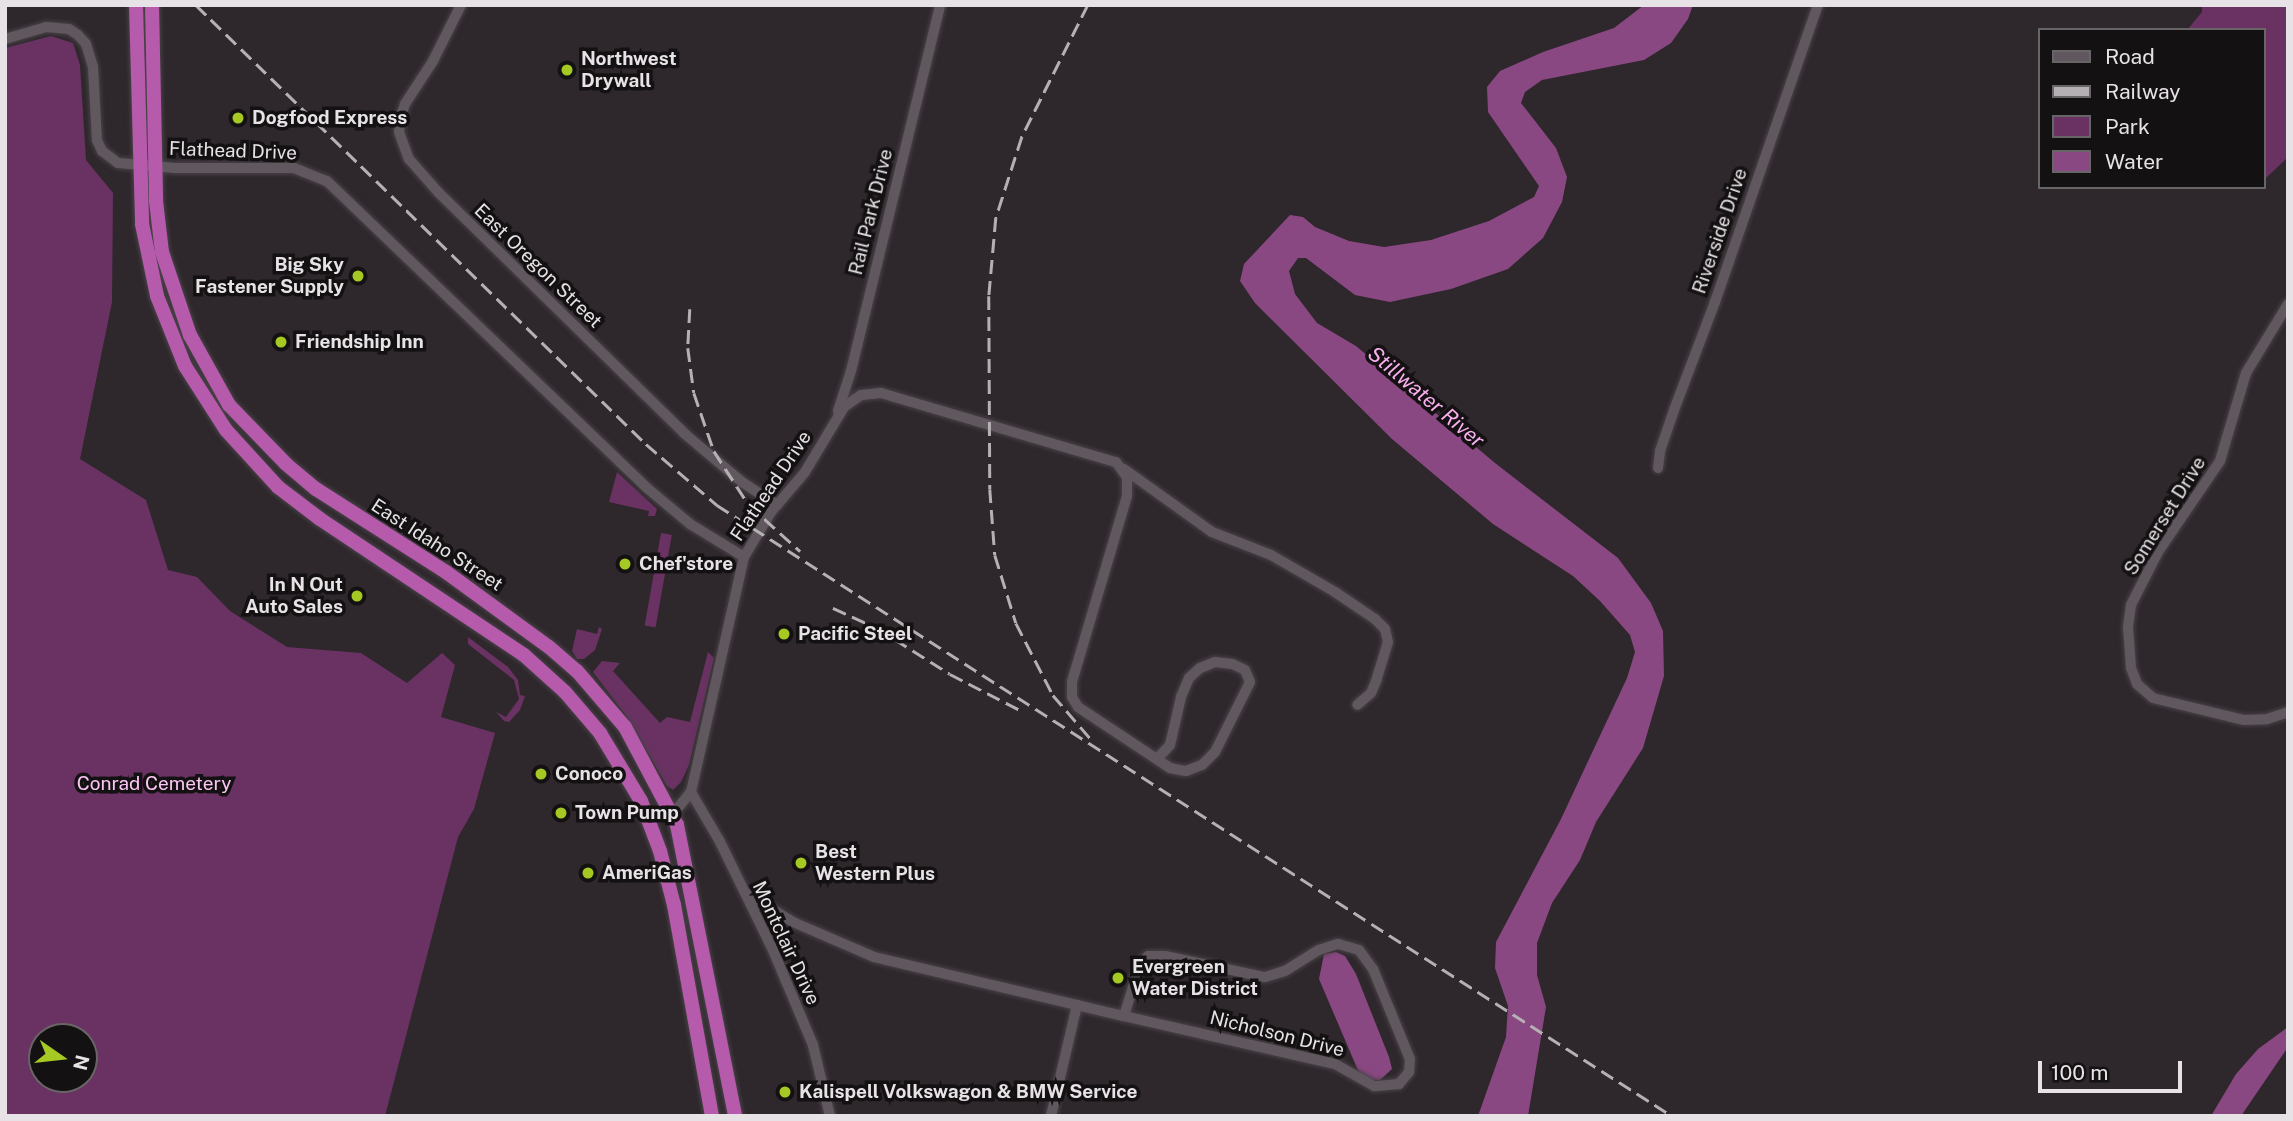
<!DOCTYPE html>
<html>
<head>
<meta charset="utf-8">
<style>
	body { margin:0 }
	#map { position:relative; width:2293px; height:1121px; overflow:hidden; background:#2e272c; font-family:"Public Sans",sans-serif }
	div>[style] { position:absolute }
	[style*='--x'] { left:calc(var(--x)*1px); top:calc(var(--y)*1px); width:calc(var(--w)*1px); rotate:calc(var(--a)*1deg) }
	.green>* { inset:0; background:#6a3263; transform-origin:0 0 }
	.water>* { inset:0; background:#8a4882 }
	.roads { filter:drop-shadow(0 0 2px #484247) drop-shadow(0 0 2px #484247) }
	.minor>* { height:10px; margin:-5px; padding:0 5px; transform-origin:5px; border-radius:5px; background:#60585e }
	.highway>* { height:14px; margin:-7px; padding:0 7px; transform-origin:7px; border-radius:7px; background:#b65bab }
	.rail>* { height:2.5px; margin-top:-1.25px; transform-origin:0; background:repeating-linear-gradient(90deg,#b4b0b3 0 14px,transparent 0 21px) }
	.dots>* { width:19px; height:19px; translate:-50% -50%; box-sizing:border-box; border:4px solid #141113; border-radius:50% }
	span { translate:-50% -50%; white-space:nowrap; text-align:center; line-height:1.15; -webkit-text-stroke:7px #141113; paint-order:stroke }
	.poi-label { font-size:19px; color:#e6e2e5; font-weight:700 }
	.left { translate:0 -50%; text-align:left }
	.right { translate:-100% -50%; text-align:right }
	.street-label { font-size:19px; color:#e6e2e5 }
	.park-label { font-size:19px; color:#fdc5f4 }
	.water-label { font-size:21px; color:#f9afee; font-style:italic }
	.frame { position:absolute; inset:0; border:7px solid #e6e2e5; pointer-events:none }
	.legend { position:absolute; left:2038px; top:28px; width:228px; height:161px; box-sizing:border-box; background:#141113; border:2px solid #686567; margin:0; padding:9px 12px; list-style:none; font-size:21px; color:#e6e2e5 }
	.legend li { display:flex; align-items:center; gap:14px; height:35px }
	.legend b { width:35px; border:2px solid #686567 }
	.north { position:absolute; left:28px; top:1023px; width:70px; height:70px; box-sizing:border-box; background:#141113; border:2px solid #686567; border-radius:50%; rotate:104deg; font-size:19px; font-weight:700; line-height:28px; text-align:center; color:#e6e2e5 }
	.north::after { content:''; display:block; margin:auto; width:24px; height:32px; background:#a5c823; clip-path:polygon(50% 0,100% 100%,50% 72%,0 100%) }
	.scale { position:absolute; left:2038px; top:1061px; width:144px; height:32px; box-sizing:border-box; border:4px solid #e6e2e5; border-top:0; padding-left:9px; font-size:21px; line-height:24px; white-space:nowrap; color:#e6e2e5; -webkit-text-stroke:5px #141113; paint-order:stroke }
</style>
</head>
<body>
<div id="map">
	<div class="green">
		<div style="clip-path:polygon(2202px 5px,2288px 5px,2288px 157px,2266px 178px,2263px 178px,2263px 30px,2187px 30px,2202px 12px)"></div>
		<div style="clip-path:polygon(evenodd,51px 36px,73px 43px,80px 65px,86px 160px,113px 193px,112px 302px,80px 459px,146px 500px,168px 570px,197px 577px,230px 611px,287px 647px,361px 653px,407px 683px,442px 653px,455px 665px,441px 717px,495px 733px,474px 809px,458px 837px,385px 1116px,5px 1116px,5px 48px,51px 36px,42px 1037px,84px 1037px,84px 1079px,42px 1079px,42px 1037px)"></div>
		<div style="clip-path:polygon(617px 472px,657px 509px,655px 516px,648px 516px,649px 511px,609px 502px)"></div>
		<div style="left:661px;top:533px;width:11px;height:94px;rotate:10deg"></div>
		<div style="clip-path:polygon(599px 627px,602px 629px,595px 650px,584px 659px,577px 659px,572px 651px,577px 629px,597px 634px)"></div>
		<div style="clip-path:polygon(468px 637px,508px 667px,518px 680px,520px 695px,525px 696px,520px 710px,509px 722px,504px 721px,496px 712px,506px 717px,519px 699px,514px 680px,468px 644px)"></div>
		<div style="clip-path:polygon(708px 652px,714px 658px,689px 765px,681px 782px,673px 790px,667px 786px,627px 717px,593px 672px,602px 661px,620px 663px,613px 671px,660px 723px,667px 717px,690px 722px)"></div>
	</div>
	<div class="water">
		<div style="clip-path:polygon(1644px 5px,1693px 5px,1688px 19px,1671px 43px,1644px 60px,1542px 80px,1525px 92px,1521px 103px,1556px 148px,1567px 177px,1562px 202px,1543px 238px,1508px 269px,1451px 289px,1390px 302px,1355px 295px,1306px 258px,1298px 258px,1289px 271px,1295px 294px,1317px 323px,1356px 346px,1495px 463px,1618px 558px,1651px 603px,1663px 631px,1664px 676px,1643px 748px,1596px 822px,1580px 860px,1552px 903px,1537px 943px,1537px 975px,1546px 1007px,1528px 1116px,1478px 1116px,1506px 1037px,1508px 1006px,1495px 968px,1496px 942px,1561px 819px,1627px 678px,1635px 652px,1630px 635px,1600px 601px,1573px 576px,1493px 524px,1392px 439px,1255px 303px,1240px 281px,1244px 264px,1290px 215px,1303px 217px,1315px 227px,1349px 241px,1384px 247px,1431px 240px,1489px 221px,1534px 197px,1539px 186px,1488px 112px,1487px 87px,1500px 71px,1543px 52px,1614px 28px)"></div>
		<div style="clip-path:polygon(1336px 952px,1345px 956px,1356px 974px,1389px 1057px,1392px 1069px,1380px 1080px,1369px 1080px,1360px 1075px,1319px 979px,1324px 954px)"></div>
		<div style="clip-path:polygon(2288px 1027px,2288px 1047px,2241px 1116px,2211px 1116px,2236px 1074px,2258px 1049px)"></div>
	</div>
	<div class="roads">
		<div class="minor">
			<div style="--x:461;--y:5;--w:63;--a:116.6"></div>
			<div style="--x:433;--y:61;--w:51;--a:123.1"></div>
			<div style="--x:405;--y:104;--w:16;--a:108"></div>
			<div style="--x:400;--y:119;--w:13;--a:94"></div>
			<div style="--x:399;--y:132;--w:29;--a:70"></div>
			<div style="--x:409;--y:159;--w:45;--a:48.6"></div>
			<div style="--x:439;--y:193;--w:344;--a:44.4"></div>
			<div style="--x:685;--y:434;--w:75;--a:40.1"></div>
			<div style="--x:742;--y:482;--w:42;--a:33.3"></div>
			<div style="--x:5;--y:39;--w:43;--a:-16.3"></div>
			<div style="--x:46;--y:27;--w:23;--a:5"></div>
			<div style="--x:69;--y:29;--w:11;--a:34"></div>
			<div style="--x:78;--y:35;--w:12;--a:48"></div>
			<div style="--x:86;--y:44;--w:24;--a:73"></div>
			<div style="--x:93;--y:67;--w:73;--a:86.9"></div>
			<div style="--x:97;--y:140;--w:12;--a:66"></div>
			<div style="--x:102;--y:151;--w:20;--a:37"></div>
			<div style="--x:118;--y:163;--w:57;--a:5"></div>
			<div style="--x:175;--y:168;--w:119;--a:0"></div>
			<div style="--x:294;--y:168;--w:35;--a:22"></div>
			<div style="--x:327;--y:181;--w:443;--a:43.8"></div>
			<div style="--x:647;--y:488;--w:56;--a:39.9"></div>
			<div style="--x:690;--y:524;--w:63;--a:31.4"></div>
			<div style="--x:2288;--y:304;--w:81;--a:121.3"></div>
			<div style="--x:2246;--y:373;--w:92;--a:106.5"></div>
			<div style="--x:2220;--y:461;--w:110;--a:124.3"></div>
			<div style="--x:2158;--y:552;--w:59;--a:117"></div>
			<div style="--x:2131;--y:605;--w:22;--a:98"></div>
			<div style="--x:2128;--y:627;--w:41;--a:85.8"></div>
			<div style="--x:2131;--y:668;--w:17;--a:69"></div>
			<div style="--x:2137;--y:684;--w:21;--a:41"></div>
			<div style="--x:2153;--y:698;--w:94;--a:13.6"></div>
			<div style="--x:2244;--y:720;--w:23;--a:-2"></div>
			<div style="--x:2267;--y:719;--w:22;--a:-18"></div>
			<div style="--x:838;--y:411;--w:42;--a:-72"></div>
			<div style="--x:851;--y:371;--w:377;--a:-76.3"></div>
			<div style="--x:1658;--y:468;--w:17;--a:-83"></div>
			<div style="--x:1660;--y:451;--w:43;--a:-71.1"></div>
			<div style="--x:1674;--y:410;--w:116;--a:-69.2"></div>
			<div style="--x:1715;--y:302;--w:314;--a:-70.9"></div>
			<div style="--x:1124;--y:469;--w:108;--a:35.6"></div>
			<div style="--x:1212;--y:532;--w:63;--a:21.3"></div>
			<div style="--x:1271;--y:555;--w:74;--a:30"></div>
			<div style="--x:1335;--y:592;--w:48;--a:34"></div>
			<div style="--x:1375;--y:619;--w:14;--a:45"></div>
			<div style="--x:1385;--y:629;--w:13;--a:77"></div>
			<div style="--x:1388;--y:642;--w:39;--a:107"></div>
			<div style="--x:1377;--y:679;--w:15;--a:113"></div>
			<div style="--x:1371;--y:693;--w:18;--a:139"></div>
			<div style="--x:673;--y:814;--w:28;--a:-51"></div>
			<div style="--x:747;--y:894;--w:54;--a:31.3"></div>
			<div style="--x:793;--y:922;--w:88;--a:23.4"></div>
			<div style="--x:874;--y:957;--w:257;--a:13.3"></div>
			<div style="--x:1338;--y:944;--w:22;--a:16"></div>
			<div style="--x:1359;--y:950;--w:24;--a:54"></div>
			<div style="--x:1373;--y:969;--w:97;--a:67.7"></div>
			<div style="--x:1410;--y:1059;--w:13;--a:94"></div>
			<div style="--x:1409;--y:1072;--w:16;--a:130"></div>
			<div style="--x:1399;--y:1084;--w:25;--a:175"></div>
			<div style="--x:1374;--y:1086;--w:45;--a:-150.6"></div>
			<div style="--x:1335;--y:1064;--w:216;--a:-167.2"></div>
			<div style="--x:1124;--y:1016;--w:54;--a:-72.9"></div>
			<div style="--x:1140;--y:964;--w:11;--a:-45"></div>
			<div style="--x:1148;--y:956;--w:17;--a:0"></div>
			<div style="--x:1165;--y:956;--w:102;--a:11.9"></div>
			<div style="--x:1265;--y:977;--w:21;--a:-17"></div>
			<div style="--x:1285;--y:971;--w:40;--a:-32"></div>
			<div style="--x:1319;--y:950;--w:20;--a:-18"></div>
			<div style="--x:830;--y:1116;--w:73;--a:-103.5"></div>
			<div style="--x:813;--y:1045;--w:105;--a:-112.9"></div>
			<div style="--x:772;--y:948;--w:120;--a:-116.1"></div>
			<div style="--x:719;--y:840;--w:56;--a:-120.3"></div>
			<div style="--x:691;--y:792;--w:241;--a:-77.3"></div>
			<div style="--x:744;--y:557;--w:52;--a:-59"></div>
			<div style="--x:771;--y:512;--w:52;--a:-49.6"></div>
			<div style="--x:805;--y:472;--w:76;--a:-59"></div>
			<div style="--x:844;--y:407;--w:21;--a:-35"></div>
			<div style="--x:861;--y:395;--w:20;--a:-6"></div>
			<div style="--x:881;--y:393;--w:245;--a:16.4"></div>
			<div style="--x:1116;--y:462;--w:19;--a:54"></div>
			<div style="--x:1127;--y:477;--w:19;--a:90"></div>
			<div style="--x:1127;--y:496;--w:194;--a:106.5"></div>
			<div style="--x:1072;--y:682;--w:15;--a:90"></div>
			<div style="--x:1072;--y:697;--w:12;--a:59"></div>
			<div style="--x:1078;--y:707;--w:110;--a:33.5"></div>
			<div style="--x:1170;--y:768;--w:16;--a:11"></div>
			<div style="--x:1186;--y:771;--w:17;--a:-21"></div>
			<div style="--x:1202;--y:765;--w:18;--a:-45"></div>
			<div style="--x:1215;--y:752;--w:78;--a:-63.4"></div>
			<div style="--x:1250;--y:682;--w:13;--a:-113"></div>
			<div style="--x:1245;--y:670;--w:14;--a:-155"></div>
			<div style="--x:1232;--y:664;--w:17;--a:-173"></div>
			<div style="--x:1215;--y:662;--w:16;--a:158"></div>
			<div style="--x:1200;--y:668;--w:15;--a:138"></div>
			<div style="--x:1189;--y:678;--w:21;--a:113"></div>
			<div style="--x:1181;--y:697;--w:49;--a:102.9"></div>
			<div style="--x:1170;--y:745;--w:19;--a:133"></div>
			<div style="--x:1051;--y:1116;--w:114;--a:-76.8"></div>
		</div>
		<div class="highway">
			<div style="--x:136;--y:5;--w:219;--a:88.4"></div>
			<div style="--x:142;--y:224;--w:74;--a:78.2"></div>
			<div style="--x:157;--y:296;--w:75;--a:68.2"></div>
			<div style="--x:185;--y:366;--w:76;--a:57.4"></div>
			<div style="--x:226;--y:430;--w:77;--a:47.6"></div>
			<div style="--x:278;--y:487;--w:53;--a:37.3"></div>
			<div style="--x:320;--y:519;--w:245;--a:33.7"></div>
			<div style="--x:524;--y:655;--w:55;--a:42.1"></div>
			<div style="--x:565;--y:692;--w:54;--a:49.5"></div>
			<div style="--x:600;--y:733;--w:79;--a:58.9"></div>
			<div style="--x:641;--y:801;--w:53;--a:69.2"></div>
			<div style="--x:660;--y:851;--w:56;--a:75.5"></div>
			<div style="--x:674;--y:905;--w:214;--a:79.8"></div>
			<div style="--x:152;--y:5;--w:196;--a:88.8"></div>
			<div style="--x:156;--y:201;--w:51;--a:83.3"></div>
			<div style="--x:162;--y:252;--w:88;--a:71.4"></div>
			<div style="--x:190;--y:335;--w:80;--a:60.9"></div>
			<div style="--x:229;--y:405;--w:82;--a:46"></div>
			<div style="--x:286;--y:464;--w:39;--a:40"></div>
			<div style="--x:316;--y:489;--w:154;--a:32.6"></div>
			<div style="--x:446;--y:572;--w:127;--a:36.1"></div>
			<div style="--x:549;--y:647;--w:37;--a:41"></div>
			<div style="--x:577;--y:671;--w:74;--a:49.4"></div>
			<div style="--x:625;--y:727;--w:111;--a:62"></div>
			<div style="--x:677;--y:825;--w:297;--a:78.7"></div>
		</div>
	</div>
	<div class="rail">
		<div style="--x:196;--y:5;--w:629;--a:44.29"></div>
		<div style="--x:646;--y:444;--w:94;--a:40.7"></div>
		<div style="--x:717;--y:505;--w:1134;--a:32.61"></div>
		<div style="--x:1088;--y:5;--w:148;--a:116.6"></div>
		<div style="--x:1022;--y:137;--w:85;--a:107.8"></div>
		<div style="--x:996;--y:218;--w:78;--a:95.1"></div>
		<div style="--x:989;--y:296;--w:193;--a:89.7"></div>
		<div style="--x:990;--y:489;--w:66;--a:85.7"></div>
		<div style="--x:995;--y:555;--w:71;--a:72.8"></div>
		<div style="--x:1016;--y:623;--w:81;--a:62.8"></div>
		<div style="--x:1053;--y:695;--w:57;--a:49.3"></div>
		<div style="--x:690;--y:309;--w:39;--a:93"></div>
		<div style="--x:688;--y:348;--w:45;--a:82.4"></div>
		<div style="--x:694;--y:393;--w:61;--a:71"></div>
		<div style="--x:714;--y:451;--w:64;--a:57.1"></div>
		<div style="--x:749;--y:505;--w:69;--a:42"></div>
		<div style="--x:833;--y:608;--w:48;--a:24.4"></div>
		<div style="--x:877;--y:628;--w:86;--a:32.2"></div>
		<div style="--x:950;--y:674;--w:79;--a:27.2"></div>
	</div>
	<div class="dots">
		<div style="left:567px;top:70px;background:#a5c823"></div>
		<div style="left:238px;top:118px;background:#a5c823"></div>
		<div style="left:358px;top:276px;background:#a5c823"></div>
		<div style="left:281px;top:342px;background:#a5c823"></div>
		<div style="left:625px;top:564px;background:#a5c823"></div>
		<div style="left:357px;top:596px;background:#a5c823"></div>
		<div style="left:784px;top:634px;background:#a5c823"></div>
		<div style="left:541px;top:774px;background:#a5c823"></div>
		<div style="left:561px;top:813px;background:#a5c823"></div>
		<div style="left:801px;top:863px;background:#a5c823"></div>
		<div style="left:588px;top:873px;background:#a5c823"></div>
		<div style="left:1118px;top:978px;background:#a5c823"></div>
		<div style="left:785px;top:1092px;background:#a5c823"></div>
	</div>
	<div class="poi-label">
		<span class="left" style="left:581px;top:70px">Northwest<br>Drywall</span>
		<span class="left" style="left:252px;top:118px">Dogfood Express</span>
		<span class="right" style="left:344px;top:276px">Big Sky<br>Fastener Supply</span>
		<span class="left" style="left:295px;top:342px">Friendship Inn</span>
		<span class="left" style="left:639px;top:564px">Chef'store</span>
		<span class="right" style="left:343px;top:596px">In N Out<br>Auto Sales</span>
		<span class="left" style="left:798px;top:634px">Pacific Steel</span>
		<span class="left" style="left:555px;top:774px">Conoco</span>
		<span class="left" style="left:575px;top:813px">Town Pump</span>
		<span class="left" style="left:815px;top:863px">Best<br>Western Plus</span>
		<span class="left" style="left:602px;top:873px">AmeriGas</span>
		<span class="left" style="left:1132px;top:978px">Evergreen<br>Water District</span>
		<span class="left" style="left:799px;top:1092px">Kalispell Volkswagon &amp; BMW Service</span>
	</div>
	<div class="street-label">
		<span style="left:233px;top:151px;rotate:2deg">Flathead Drive</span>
		<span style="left:871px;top:212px;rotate:-76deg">Rail Park Drive</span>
		<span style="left:1720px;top:231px;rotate:-71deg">Riverside Drive</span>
		<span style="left:538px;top:266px;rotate:44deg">East Oregon Street</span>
		<span style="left:771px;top:486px;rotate:-56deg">Flathead Drive</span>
		<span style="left:2165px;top:516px;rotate:-58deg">Somerset Drive</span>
		<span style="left:437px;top:545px;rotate:33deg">East Idaho Street</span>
		<span style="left:786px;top:943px;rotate:65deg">Montclair Drive</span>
		<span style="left:1277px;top:1034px;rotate:14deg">Nicholson Drive</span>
	</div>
	<div class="park-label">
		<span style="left:154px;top:784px">Conrad Cemetery</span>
	</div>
	<div class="water-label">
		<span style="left:1426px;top:397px;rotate:40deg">Stillwater River</span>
	</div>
	<div class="frame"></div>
	<ul class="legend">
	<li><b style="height:9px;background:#60585e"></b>Road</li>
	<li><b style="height:9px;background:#b4b0b3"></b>Railway</li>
	<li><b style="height:19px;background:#6a3263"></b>Park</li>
	<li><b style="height:19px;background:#8a4882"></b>Water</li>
	</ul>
	<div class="north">N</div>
	<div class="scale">100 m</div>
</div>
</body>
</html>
